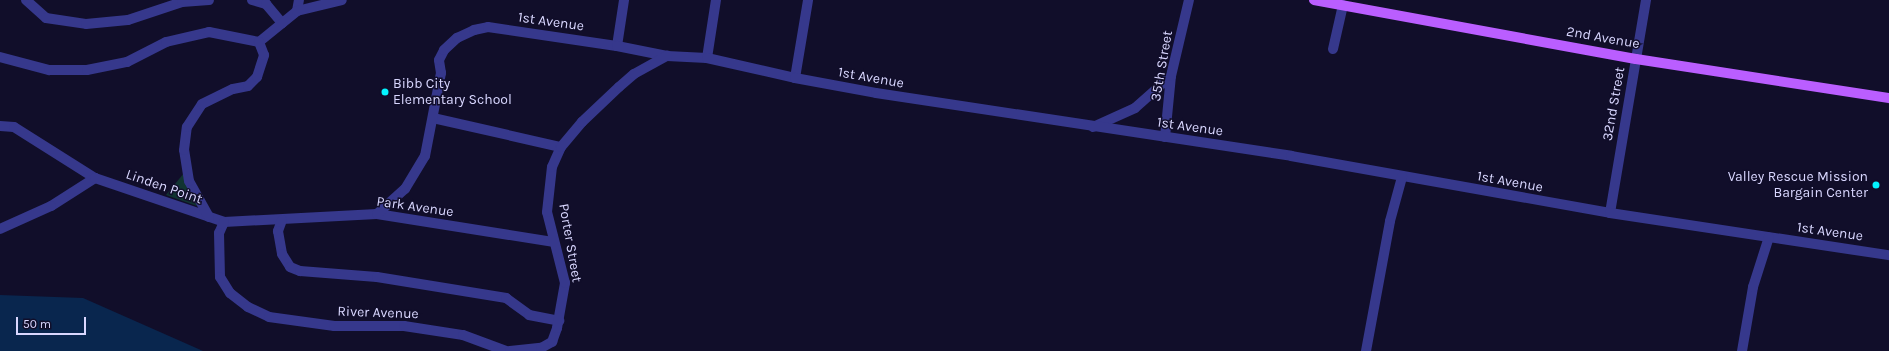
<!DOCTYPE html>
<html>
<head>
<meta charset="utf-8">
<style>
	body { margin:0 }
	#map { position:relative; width:1889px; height:351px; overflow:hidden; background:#110e2a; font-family:Karla,sans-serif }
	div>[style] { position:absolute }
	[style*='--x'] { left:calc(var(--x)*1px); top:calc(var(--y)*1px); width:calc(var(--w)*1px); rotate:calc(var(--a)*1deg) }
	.green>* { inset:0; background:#113431 }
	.water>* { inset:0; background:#09264e }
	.minor>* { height:10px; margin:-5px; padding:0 5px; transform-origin:5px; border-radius:5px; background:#36388c }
	.major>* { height:10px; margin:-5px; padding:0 5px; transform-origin:5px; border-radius:5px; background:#ba5eff }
	.dots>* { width:11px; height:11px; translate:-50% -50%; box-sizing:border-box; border:2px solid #110e2a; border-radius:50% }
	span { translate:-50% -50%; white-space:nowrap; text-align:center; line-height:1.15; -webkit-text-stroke:3px #110e2a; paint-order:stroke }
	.street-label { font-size:14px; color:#d9d7ff }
	.poi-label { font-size:14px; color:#d9d7ff }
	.left { translate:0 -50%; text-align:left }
	.right { translate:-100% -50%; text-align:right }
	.scale { position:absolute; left:16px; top:317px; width:70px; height:18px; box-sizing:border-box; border:2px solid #d9d7ff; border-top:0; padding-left:5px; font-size:12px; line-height:14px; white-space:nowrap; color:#d9d7ff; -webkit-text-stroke:3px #110e2a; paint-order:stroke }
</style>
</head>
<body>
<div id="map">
	<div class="green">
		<div style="clip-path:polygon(184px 173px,197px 206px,166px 195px)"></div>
	</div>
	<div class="water">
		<div style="clip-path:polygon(0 295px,83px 298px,203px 351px,0 351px)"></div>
	</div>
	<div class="minor">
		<div style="--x:26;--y:0;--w:27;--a:42"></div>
		<div style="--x:46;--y:18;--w:40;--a:8.5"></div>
		<div style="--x:86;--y:24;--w:42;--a:-5.4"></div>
		<div style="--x:128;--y:20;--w:57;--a:-18.4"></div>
		<div style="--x:182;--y:2;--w:27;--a:-4"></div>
		<div style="--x:252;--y:0;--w:15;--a:16"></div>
		<div style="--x:266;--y:4;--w:25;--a:50"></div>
		<div style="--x:297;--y:11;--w:11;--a:-80"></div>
		<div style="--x:259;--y:42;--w:49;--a:-39.2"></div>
		<div style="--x:297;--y:11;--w:46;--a:-13.7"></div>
		<div style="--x:617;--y:46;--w:47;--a:-81.3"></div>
		<div style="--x:1333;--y:49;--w:45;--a:-77.2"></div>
		<div style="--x:0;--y:57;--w:51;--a:14.9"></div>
		<div style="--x:49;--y:70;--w:38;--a:0"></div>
		<div style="--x:87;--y:70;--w:41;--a:-11.3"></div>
		<div style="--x:127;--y:62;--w:44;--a:-27.1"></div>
		<div style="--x:166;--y:42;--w:44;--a:-13.1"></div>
		<div style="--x:209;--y:32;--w:51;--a:11.3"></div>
		<div style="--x:707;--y:58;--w:59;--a:-81.2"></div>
		<div style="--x:795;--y:78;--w:79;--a:-80.5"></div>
		<div style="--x:433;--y:118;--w:131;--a:12.8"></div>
		<div style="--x:0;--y:126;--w:14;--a:4"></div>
		<div style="--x:14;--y:127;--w:96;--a:32.2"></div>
		<div style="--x:95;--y:178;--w:52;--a:147.5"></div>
		<div style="--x:51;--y:206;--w:56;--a:155.7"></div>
		<div style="--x:1093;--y:127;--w:46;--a:-24.3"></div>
		<div style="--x:1135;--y:108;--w:48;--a:-41.6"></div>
		<div style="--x:1165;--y:137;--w:61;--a:-84.4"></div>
		<div style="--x:1171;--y:76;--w:78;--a:-76.7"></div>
		<div style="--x:95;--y:178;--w:136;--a:18.8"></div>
		<div style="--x:224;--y:222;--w:153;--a:-3"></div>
		<div style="--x:377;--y:214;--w:178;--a:9"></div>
		<div style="--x:1610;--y:213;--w:216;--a:-80.4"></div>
		<div style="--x:377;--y:214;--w:38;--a:-42"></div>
		<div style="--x:405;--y:189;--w:39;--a:-59"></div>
		<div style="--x:425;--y:156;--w:85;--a:-79.1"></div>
		<div style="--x:441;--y:73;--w:13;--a:-99"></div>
		<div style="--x:439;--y:60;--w:11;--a:-63"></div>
		<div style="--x:444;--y:50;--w:18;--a:-43"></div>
		<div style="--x:457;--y:38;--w:19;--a:-25"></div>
		<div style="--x:474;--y:30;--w:14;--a:-12"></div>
		<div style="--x:488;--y:27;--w:130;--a:8.4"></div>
		<div style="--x:617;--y:46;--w:51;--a:11.3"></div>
		<div style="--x:667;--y:56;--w:40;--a:2.9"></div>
		<div style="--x:707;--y:58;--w:90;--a:12.8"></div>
		<div style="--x:795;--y:78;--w:82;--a:10.5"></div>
		<div style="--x:876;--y:93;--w:420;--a:8.6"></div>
		<div style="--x:1291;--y:156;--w:324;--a:10.1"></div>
		<div style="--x:1610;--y:213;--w:282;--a:8.6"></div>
		<div style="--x:209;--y:217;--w:41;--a:-119.1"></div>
		<div style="--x:189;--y:181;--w:31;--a:-99"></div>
		<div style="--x:184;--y:150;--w:23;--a:-83"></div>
		<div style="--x:187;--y:127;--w:27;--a:-57"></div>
		<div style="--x:202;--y:104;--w:34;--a:-26"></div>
		<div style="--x:233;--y:89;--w:15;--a:-11"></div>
		<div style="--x:248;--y:86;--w:13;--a:-45"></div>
		<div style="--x:257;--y:77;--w:23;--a:-72"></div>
		<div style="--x:264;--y:55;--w:14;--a:-111"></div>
		<div style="--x:282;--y:220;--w:12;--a:110"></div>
		<div style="--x:278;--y:231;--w:23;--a:80"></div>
		<div style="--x:282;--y:254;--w:15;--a:58"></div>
		<div style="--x:290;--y:267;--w:11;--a:22"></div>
		<div style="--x:300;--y:271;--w:77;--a:4.5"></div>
		<div style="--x:377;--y:277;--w:131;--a:9.2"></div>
		<div style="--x:506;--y:298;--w:29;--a:36"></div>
		<div style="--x:529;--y:315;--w:31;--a:11"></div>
		<div style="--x:224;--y:222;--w:12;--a:114"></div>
		<div style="--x:219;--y:233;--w:44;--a:88.7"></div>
		<div style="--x:220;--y:277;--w:19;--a:58"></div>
		<div style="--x:230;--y:293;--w:23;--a:38"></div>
		<div style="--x:248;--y:307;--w:23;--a:25"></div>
		<div style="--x:269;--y:317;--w:66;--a:7.9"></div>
		<div style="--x:334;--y:326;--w:70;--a:0"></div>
		<div style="--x:404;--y:326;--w:60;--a:8.7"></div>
		<div style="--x:463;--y:335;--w:46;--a:20.4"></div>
		<div style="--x:510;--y:351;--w:31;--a:-6"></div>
		<div style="--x:541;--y:348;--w:13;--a:-29"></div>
		<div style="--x:552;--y:342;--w:15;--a:-70"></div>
		<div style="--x:557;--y:328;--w:46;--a:-79.9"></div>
		<div style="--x:565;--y:283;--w:73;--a:-104.2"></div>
		<div style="--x:547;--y:212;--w:45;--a:-83.7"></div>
		<div style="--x:552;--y:167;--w:22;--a:-66"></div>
		<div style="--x:561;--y:147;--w:33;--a:-50"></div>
		<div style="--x:582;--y:122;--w:51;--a:-43.4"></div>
		<div style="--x:619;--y:87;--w:20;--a:-41"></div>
		<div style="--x:634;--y:74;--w:38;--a:-29"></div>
		<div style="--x:1366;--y:351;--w:132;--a:-79.5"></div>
		<div style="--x:1390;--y:221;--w:46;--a:-74.7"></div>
		<div style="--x:1742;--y:351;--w:65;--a:-80.2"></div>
		<div style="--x:1753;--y:287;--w:52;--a:-72.3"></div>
	</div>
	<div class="major">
		<div style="--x:1314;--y:0;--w:327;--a:10.4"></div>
		<div style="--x:1636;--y:59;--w:256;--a:8.8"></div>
	</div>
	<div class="dots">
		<div style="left:385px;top:92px;background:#03f4ff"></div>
		<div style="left:1876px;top:185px;background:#03f4ff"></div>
	</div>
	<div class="street-label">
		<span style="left:551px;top:22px;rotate:8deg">1st Avenue</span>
		<span style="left:1603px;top:38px;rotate:10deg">2nd Avenue</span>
		<span style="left:1162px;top:66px;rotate:-80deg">35th Street</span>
		<span style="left:871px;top:78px;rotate:10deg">1st Avenue</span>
		<span style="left:1614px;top:104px;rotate:-80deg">32nd Street</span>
		<span style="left:1190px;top:127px;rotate:8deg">1st Avenue</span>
		<span style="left:1510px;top:182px;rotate:10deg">1st Avenue</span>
		<span style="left:164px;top:187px;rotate:19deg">Linden Point</span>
		<span style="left:415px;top:207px;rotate:8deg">Park Avenue</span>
		<span style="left:1830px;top:232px;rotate:8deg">1st Avenue</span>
		<span style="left:570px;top:243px;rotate:80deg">Porter Street</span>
		<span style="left:378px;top:313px;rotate:2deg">River Avenue</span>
	</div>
	<div class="poi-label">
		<span class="left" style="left:393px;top:92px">Bibb City<br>Elementary School</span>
		<span class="right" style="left:1868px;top:185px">Valley Rescue Mission<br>Bargain Center</span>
	</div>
	<div class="scale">50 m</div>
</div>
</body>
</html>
